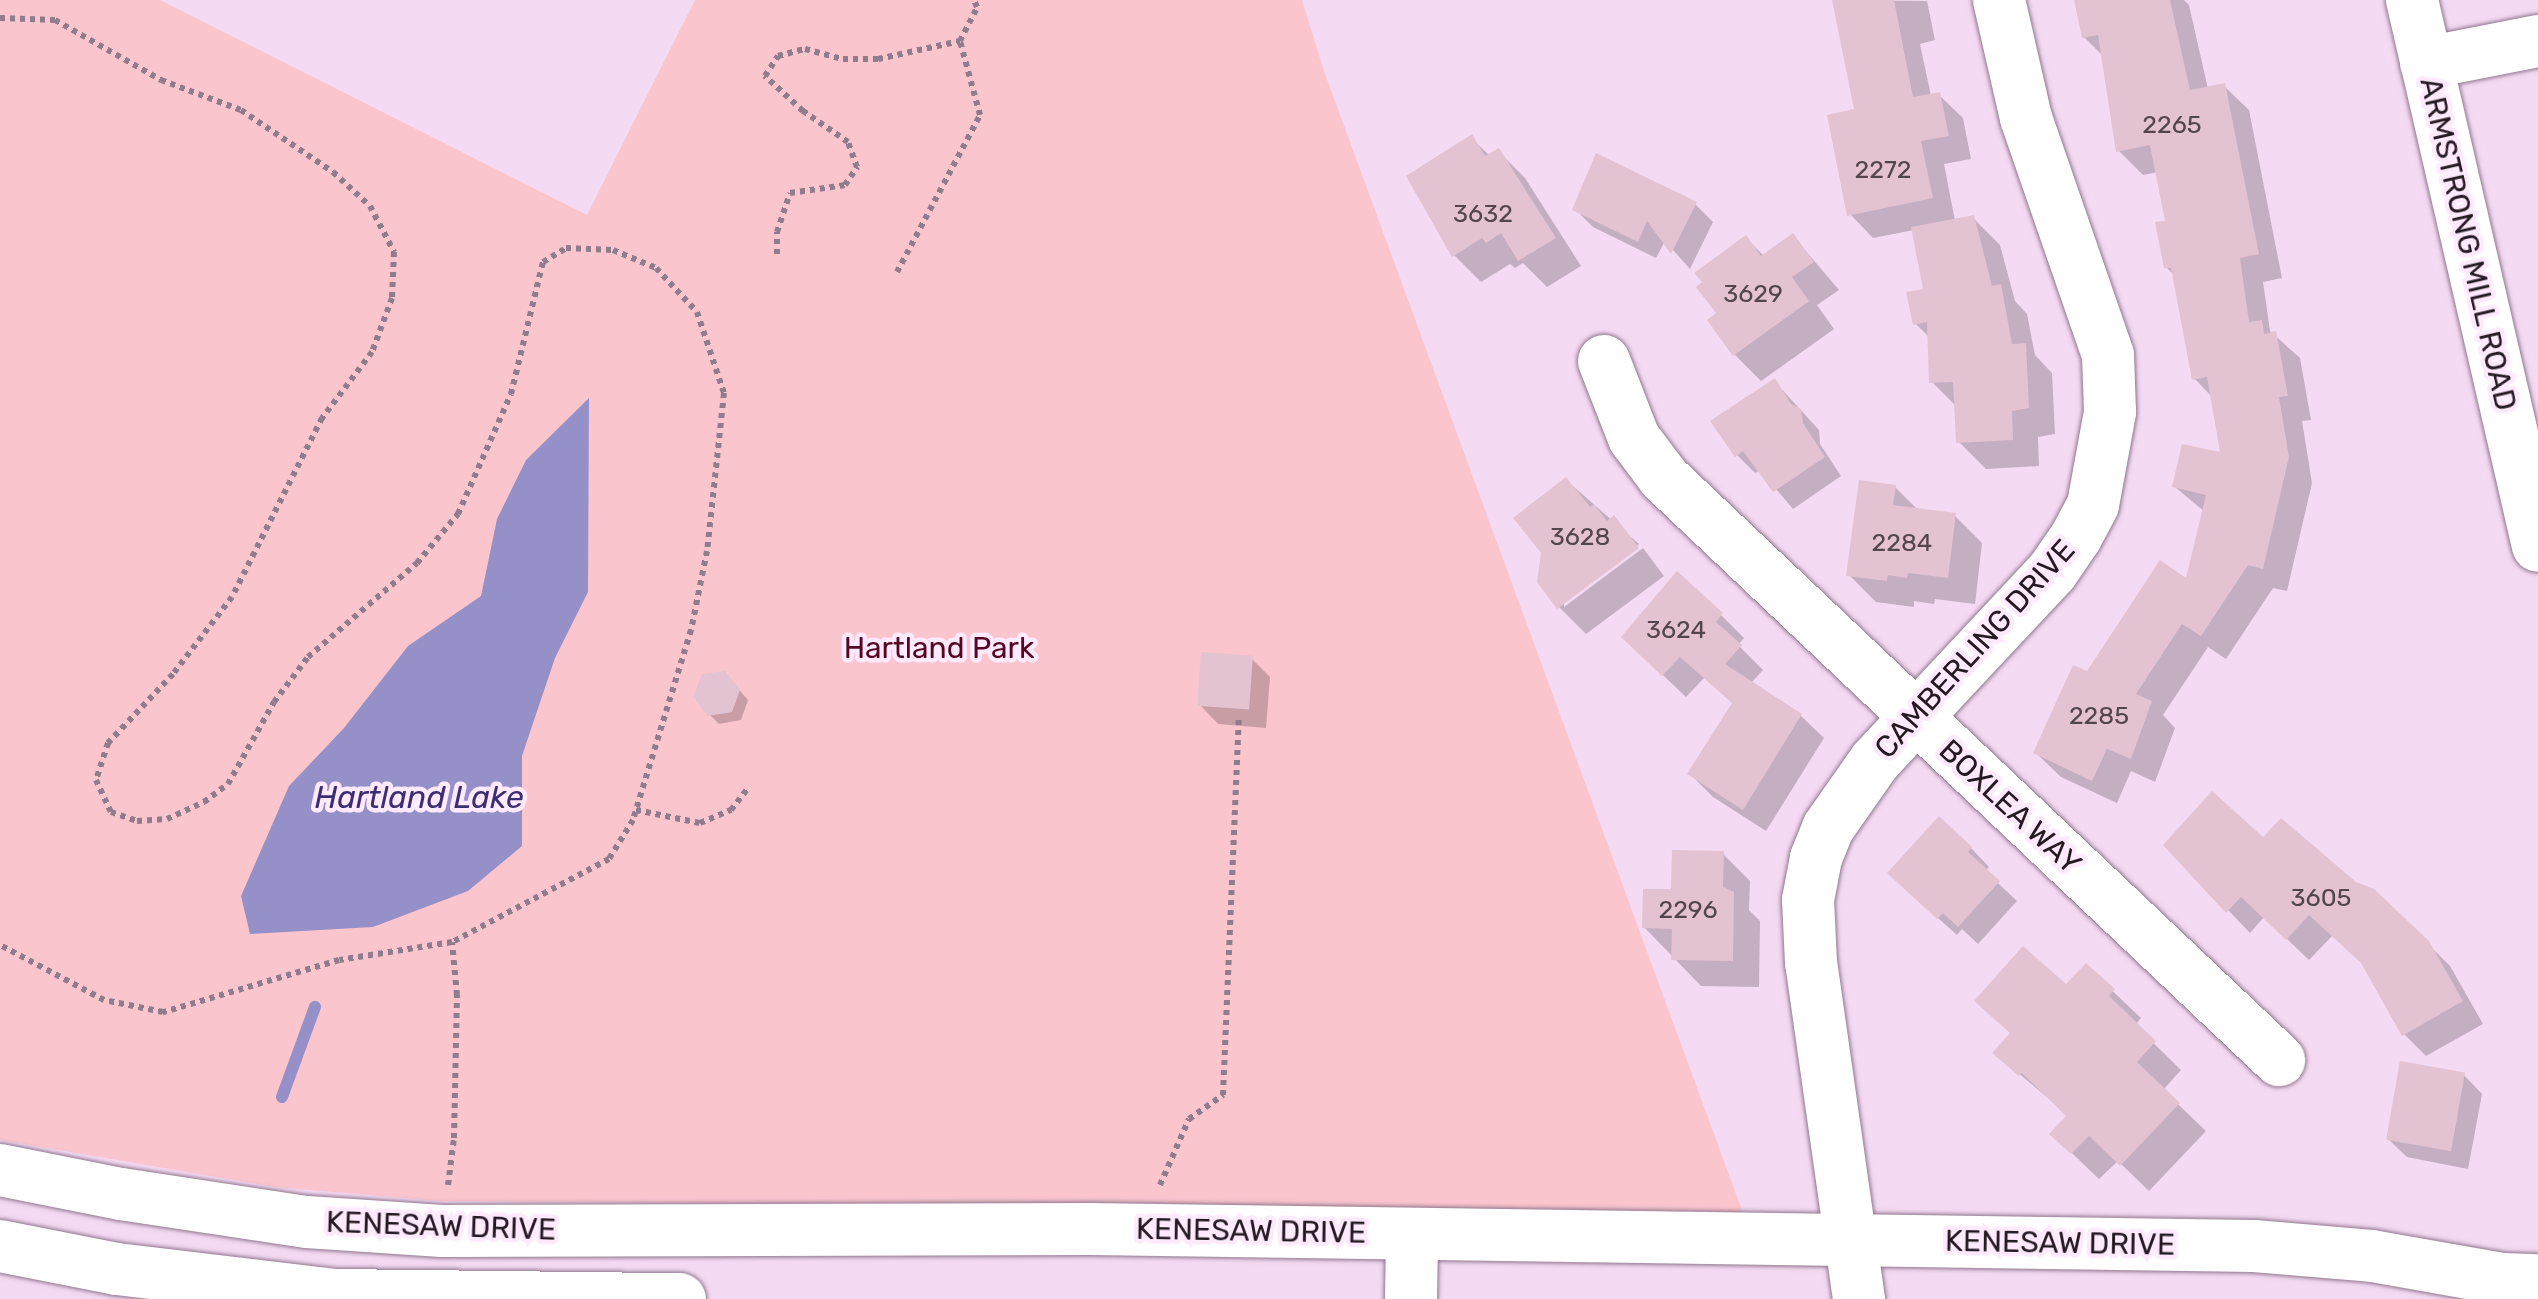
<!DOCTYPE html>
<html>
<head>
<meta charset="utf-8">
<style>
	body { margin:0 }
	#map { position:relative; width:2538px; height:1299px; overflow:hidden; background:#f5daf3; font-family:Rubik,sans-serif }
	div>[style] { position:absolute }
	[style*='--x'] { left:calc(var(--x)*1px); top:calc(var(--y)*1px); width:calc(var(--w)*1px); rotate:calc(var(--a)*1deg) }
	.green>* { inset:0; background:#fbc5ce }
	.water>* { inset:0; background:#9690c8 }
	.shadow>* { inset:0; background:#0003 }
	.stream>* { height:12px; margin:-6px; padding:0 6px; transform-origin:6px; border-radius:6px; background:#9690c8 }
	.building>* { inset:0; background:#e3c2d1; transform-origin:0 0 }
	.path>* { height:6px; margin-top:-3px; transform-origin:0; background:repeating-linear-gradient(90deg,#8f7c8d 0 5px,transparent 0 10px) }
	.roads { filter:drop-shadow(0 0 2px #90788e) drop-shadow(0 0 2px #90788e) }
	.minor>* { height:52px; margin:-26px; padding:0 26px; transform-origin:26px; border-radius:26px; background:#fff }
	span { translate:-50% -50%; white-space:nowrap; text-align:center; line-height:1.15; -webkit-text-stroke:9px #ffe9fd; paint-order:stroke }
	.number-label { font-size:25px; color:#53444e }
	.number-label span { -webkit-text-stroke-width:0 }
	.street-label { font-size:30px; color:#231a22 }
	.park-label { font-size:30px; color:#560522 }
	.water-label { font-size:32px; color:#3c2e72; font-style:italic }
</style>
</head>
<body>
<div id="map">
	<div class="green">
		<div style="clip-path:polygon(0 0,160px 0,587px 215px,695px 0,1302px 0,1324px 71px,1743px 1213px,439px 1201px,275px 1187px,0 1140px)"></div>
	</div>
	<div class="water">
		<div style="clip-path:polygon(589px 398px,588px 592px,555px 658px,522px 756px,522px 846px,468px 891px,373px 927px,250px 934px,241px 896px,289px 786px,344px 728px,408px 646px,481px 596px,497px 519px,526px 460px)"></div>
	</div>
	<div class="shadow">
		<div style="clip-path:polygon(1834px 0,1927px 1px,1935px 40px,1920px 44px,1931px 96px,1939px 95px,1963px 118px,1971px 159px,1944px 164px,1955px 221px,1973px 218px,2000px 245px,2015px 301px,2027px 314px,2035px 355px,2052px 373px,2055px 434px,2038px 437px,2039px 466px,1986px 469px,1959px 442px,1957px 407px,1932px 382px,1930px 338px,1915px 323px,1925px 291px,1914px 230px,1873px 238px,1850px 214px,1857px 111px)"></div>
		<div style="clip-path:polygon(2077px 0,2184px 0,2189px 5px,2208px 89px,2224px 86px,2249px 110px,2282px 278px,2263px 282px,2270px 331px,2300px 358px,2311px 420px,2302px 421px,2312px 483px,2287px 591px,2273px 588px,2226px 659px,2208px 647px,2163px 715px,2175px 728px,2155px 782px,2131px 771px,2117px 803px,2061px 777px,2036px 753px,2088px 674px,2188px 582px,2205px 512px,2175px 487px,2223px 456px,2213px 398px,2194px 378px,2175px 276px,2166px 267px,2168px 223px,2158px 172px,2143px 175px,2119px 151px,2104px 57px,2084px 37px)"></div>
		<div style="clip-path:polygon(1471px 138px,1490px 156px,1498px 151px,1525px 178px,1581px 266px,1547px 287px,1523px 263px,1515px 268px,1510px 264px,1481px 282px,1454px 255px)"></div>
		<div style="clip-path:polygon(1695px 204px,1713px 222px,1690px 269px,1665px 241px,1656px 258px,1593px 227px,1575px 209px)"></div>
		<div style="clip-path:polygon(1793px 236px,1839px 290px,1817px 305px,1834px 329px,1761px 381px,1734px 354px,1719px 314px,1746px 238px,1764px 256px)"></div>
		<div style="clip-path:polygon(1774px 381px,1819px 430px,1820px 444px,1841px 476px,1793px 509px,1760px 470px,1755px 473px,1737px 455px)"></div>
		<div style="clip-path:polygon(1566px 480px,1639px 544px,1564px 601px,1564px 607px,1643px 548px,1664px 576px,1586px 634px,1559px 607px)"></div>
		<div style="clip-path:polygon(1895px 487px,1919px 511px,1955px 516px,1982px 543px,1975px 604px,1935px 599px,1934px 604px,1914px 601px,1914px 607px,1876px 602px,1849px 575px)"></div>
		<div style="clip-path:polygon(1721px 615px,1744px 638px,1738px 645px,1763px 670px,1751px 683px,1801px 716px,1824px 738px,1766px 831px,1713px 797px,1690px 774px,1734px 704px,1705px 677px,1686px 697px,1647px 660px)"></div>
		<div style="clip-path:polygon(1252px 659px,1270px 677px,1266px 728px,1218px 724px,1200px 705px)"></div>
		<div style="clip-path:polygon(733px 683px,748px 700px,741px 720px,719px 724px,710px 715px)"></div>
		<div style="clip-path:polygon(2263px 841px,2355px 884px,2427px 943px,2450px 966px,2483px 1024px,2426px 1056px,2404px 1034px,2365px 965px,2333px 935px,2309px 960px,2264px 917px,2250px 933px,2166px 845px)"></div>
		<div style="clip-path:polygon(1971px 848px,1989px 867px,1985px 871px,2017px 901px,1978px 944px,1962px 929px,1957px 935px,1908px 891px)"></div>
		<div style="clip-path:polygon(1723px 854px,1750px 881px,1749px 910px,1760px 921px,1759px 987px,1701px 986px,1644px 927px)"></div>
		<div style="clip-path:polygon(2086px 966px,2141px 1018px,2135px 1025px,2181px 1070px,2163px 1090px,2206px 1131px,2149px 1191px,2118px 1161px,2099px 1179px,2052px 1134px,2069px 1116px,1995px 1053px)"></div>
		<div style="clip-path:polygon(2464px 1075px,2482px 1094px,2468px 1169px,2407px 1157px,2388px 1139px)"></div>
	</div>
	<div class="stream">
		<div style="--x:282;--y:1097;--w:96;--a:-69.9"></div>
	</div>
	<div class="building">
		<div style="clip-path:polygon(1832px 0,1894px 0,1913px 97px,1940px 92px,1949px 136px,1921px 141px,1933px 198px,1847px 216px,1827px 115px,1854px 109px)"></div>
		<div style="clip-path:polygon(2074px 0,2170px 0,2190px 90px,2225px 83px,2259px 254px,2240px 258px,2249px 322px,2262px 320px,2264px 334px,2276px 331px,2288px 396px,2279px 397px,2289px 457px,2263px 569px,2248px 565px,2201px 636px,2182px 624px,2136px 694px,2152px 701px,2131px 759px,2107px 749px,2092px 781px,2033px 753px,2073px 665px,2087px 671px,2160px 560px,2186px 578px,2206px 495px,2172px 487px,2182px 444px,2220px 452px,2207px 377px,2192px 380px,2171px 268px,2164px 268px,2155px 222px,2165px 221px,2150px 145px,2116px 152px,2098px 35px,2082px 38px)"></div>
		<div style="clip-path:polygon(1472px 134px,1485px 156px,1499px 148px,1556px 238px,1518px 261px,1501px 233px,1486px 243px,1482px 238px,1452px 257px,1406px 176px)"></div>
		<div style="clip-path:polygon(1596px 153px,1697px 202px,1671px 254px,1647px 221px,1638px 242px,1572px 210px)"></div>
		<div style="clip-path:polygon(1974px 215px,1992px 286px,2001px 284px,2012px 344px,2026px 343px,2029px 408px,2012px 411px,2013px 440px,1956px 443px,1953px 382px,1929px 383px,1927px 322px,1913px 325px,1906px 292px,1923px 289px,1911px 227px)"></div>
		<div style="clip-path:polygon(1793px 233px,1814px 262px,1792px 277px,1809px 301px,1733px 356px,1707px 320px,1716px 313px,1696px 287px,1702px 282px,1694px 273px,1746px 235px,1761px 256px)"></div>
		<div style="clip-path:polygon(1775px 378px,1791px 404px,1801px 409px,1803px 423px,1825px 457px,1773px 492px,1743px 451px,1735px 457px,1710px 421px)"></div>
		<div style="clip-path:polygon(1566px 477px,1590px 507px,1594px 504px,1607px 521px,1614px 515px,1639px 548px,1557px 609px,1537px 582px,1541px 553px,1513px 518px)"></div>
		<div style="clip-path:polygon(1859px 480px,1896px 485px,1893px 505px,1956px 513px,1948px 578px,1908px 573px,1907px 578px,1888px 575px,1887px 581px,1846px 576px)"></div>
		<div style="clip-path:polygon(1677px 571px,1723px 613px,1716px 622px,1742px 645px,1725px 664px,1802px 714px,1743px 810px,1687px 774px,1732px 703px,1680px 657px,1662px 676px,1621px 637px)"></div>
		<div style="left:1201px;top:652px;width:52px;height:54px;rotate:4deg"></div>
		<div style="clip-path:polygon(725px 671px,740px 690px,732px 712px,708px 716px,693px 697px,702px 674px)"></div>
		<div style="clip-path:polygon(2212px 791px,2263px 837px,2281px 818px,2356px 882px,2374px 889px,2429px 941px,2463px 1001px,2402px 1036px,2361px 963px,2309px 915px,2286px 940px,2241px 897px,2226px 913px,2163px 845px)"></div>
		<div style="clip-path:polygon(1939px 816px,1972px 847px,1968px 852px,2000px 881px,1958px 927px,1943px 913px,1937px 919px,1887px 873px)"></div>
		<div style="clip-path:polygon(1672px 850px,1724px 851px,1723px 887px,1734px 892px,1733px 961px,1671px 960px,1672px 929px,1642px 928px,1643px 889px,1671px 889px)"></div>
		<div style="clip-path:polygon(2023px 946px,2066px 984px,2086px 963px,2115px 989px,2109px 996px,2156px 1041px,2137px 1062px,2180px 1103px,2120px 1166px,2089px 1136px,2071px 1154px,2049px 1134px,2066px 1116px,2022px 1073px,2019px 1076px,1992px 1053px,2010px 1033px,1974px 1001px)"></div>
		<div style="left:2400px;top:1061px;width:66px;height:80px;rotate:10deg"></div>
	</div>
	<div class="path">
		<div style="--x:0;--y:18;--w:55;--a:2.1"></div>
		<div style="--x:55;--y:20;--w:122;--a:29.5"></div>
		<div style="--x:161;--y:80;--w:85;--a:20.6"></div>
		<div style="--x:241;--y:110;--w:111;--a:34"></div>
		<div style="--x:333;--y:172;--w:50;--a:42.6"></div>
		<div style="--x:370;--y:206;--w:52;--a:62.4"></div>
		<div style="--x:394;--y:252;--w:46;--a:92.5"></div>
		<div style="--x:392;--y:298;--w:58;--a:110.3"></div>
		<div style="--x:372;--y:352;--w:83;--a:127.1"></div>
		<div style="--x:322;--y:418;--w:200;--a:116.7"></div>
		<div style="--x:232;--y:597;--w:97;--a:127.5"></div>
		<div style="--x:173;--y:674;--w:95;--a:133.3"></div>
		<div style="--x:108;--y:743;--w:39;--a:108"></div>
		<div style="--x:96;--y:780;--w:35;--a:65"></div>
		<div style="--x:111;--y:812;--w:28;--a:19"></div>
		<div style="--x:137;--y:821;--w:30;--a:-4"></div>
		<div style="--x:167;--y:819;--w:41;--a:-24.7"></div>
		<div style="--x:204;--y:802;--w:30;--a:-37"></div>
		<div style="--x:228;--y:784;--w:94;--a:-60.7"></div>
		<div style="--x:274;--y:702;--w:56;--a:-52.9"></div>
		<div style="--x:308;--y:657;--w:144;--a:-40.8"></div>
		<div style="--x:417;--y:563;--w:64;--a:-50.1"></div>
		<div style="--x:458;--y:514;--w:131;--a:-66.2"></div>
		<div style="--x:511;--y:394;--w:136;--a:-76.4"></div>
		<div style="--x:543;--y:262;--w:27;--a:-31"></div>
		<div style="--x:566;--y:248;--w:47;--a:2.4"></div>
		<div style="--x:613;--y:250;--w:47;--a:22.7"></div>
		<div style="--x:656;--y:268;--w:60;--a:47"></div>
		<div style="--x:697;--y:312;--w:85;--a:71.6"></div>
		<div style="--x:724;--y:393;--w:159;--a:96.1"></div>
		<div style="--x:707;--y:551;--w:81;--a:101.4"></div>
		<div style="--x:691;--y:630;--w:199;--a:107"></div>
		<div style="--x:633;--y:820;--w:46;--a:121.6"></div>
		<div style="--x:609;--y:859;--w:178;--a:152.1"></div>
		<div style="--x:452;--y:942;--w:114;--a:170.9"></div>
		<div style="--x:339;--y:960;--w:184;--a:163.5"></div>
		<div style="--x:163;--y:1012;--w:60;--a:-168.5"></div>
		<div style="--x:104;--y:1000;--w:118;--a:-152.1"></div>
		<div style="--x:777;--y:254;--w:22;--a:-90"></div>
		<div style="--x:777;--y:232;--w:41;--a:-71.6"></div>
		<div style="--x:790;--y:193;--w:56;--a:-8.3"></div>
		<div style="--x:845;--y:185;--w:22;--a:-56"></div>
		<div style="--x:857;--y:167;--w:27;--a:-110"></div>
		<div style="--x:848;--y:142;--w:55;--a:-145.4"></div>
		<div style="--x:803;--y:111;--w:52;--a:-137.4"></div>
		<div style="--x:765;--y:76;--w:24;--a:-57"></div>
		<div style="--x:778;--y:56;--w:28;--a:-15"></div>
		<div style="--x:805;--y:49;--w:39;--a:15"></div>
		<div style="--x:843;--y:59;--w:35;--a:0"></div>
		<div style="--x:878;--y:59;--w:84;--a:-12.4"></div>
		<div style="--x:960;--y:41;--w:38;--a:-63"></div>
		<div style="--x:977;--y:7;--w:8;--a:-113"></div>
		<div style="--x:897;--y:272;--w:178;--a:-62.1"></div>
		<div style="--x:980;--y:115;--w:77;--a:-105.1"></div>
		<div style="--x:636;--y:810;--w:65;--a:11.5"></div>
		<div style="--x:700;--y:823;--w:34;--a:-23"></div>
		<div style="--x:731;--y:810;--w:28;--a:-52"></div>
		<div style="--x:448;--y:1185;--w:47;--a:-82.7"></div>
		<div style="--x:454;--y:1138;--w:143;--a:-88.8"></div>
		<div style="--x:457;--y:995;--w:53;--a:-95.4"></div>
		<div style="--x:1160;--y:1185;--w:72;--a:-66.3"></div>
		<div style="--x:1189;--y:1119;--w:42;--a:-35.2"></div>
		<div style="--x:1223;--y:1095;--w:379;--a:-87.6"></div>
	</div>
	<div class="roads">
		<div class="minor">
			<div style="--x:2412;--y:0;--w:560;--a:77.01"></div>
			<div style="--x:2426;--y:63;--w:114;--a:-11.1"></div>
			<div style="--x:1604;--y:361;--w:83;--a:68.7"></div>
			<div style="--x:1634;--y:438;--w:50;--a:53.1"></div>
			<div style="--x:1664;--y:478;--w:847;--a:43.42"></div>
			<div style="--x:0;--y:1170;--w:123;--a:11.2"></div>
			<div style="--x:121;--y:1194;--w:188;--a:8.6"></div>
			<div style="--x:307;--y:1222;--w:135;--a:3.8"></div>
			<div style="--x:442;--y:1231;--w:648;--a:-0.18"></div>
			<div style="--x:1090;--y:1229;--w:1164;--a:0.84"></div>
			<div style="--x:2254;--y:1246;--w:118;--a:4.8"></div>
			<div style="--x:2372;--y:1256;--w:133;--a:10"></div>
			<div style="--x:2503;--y:1279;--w:35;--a:2"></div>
			<div style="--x:0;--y:1246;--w:119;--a:11.1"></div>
			<div style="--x:117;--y:1269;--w:220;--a:6.8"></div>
			<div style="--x:335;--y:1295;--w:345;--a:0.7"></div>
			<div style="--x:1411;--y:1299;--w:65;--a:-89.1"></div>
			<div style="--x:1859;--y:1299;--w:339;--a:-98.1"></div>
			<div style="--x:1811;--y:963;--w:63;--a:-92.7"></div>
			<div style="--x:1808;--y:900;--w:43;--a:-79.2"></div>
			<div style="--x:1816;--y:858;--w:32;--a:-68"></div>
			<div style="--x:1828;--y:828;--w:82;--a:-55"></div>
			<div style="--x:1875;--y:761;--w:259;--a:-46.9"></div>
			<div style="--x:2052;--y:572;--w:42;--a:-55.6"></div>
			<div style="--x:2076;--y:537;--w:36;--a:-62"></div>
			<div style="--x:2093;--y:505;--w:95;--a:-79.6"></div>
			<div style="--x:2110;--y:412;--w:57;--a:-92"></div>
			<div style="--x:2108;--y:355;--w:251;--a:-109.1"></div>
			<div style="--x:2026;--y:118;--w:121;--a:-102.9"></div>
		</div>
	</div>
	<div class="number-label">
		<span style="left:2172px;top:125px">2265</span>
		<span style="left:1883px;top:170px">2272</span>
		<span style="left:1483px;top:214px">3632</span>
		<span style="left:1753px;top:294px">3629</span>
		<span style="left:1580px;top:537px">3628</span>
		<span style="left:1902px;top:543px">2284</span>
		<span style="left:1676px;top:630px">3624</span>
		<span style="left:2099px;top:716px">2285</span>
		<span style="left:2321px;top:898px">3605</span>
		<span style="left:1688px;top:910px">2296</span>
	</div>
	<div class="street-label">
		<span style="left:2468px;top:244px;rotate:77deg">ARMSTRONG MILL ROAD</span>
		<span style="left:1975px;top:649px;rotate:-48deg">CAMBERLING DRIVE</span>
		<span style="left:2010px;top:807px;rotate:43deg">BOXLEA WAY</span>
		<span style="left:441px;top:1226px;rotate:2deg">KENESAW DRIVE</span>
		<span style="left:1251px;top:1231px;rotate:1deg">KENESAW DRIVE</span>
		<span style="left:2060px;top:1243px;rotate:1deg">KENESAW DRIVE</span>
	</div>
	<div class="park-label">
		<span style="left:939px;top:648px">Hartland Park</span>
	</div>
	<div class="water-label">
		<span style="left:419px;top:797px">Hartland Lake</span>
	</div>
</div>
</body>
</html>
